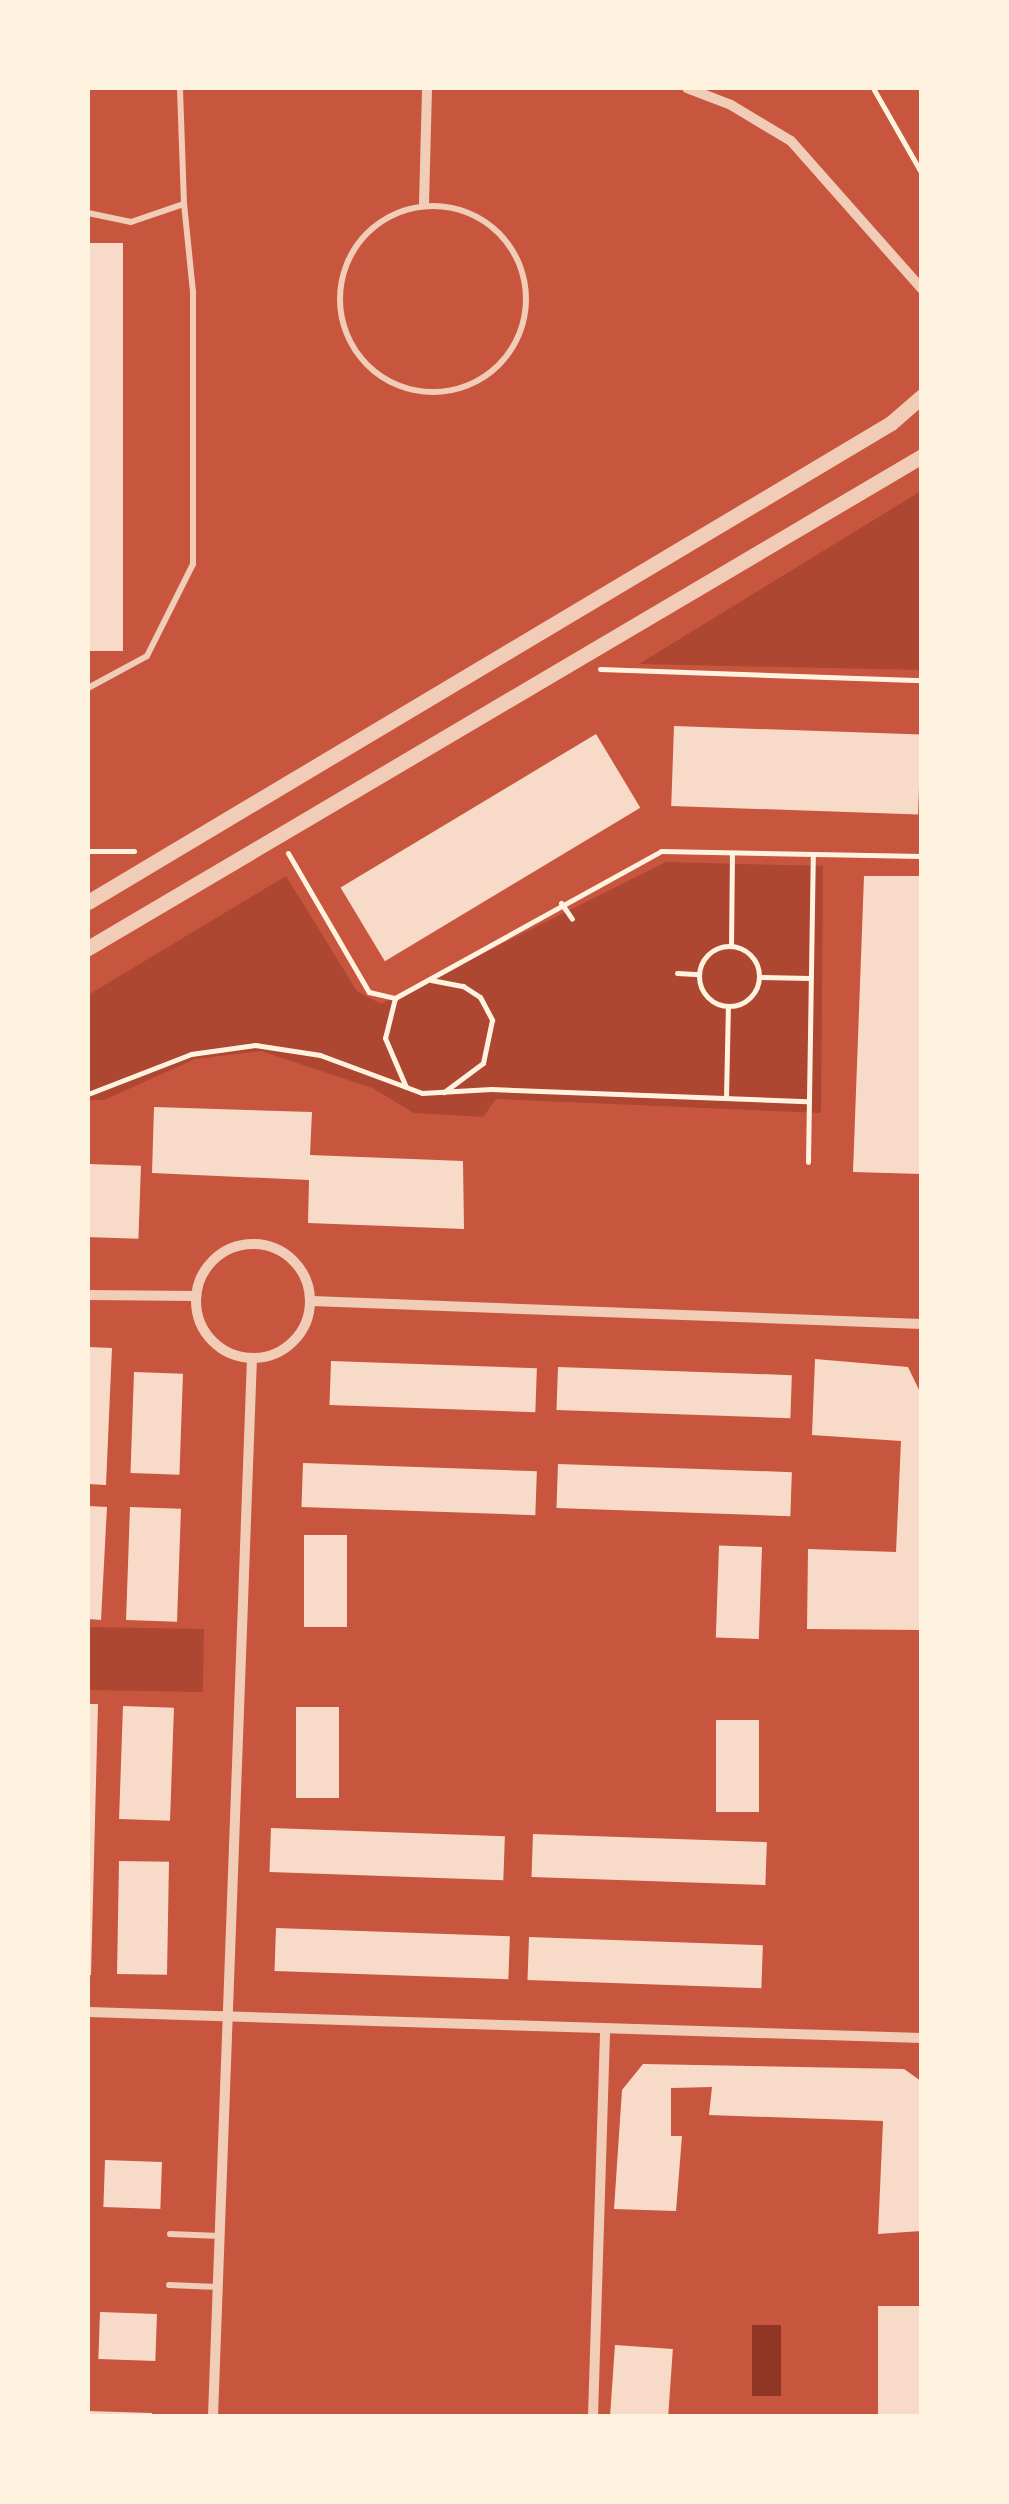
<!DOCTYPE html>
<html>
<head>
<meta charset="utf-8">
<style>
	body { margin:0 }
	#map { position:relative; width:1009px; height:2504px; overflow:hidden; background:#c8553d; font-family:"Work Sans",sans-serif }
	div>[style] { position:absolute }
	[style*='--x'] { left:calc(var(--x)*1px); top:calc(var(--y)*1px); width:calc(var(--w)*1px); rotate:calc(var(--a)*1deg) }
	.green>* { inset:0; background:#ae4732; transform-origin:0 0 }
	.water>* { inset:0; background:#8f3625; transform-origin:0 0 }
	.building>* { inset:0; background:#f7dbc8; transform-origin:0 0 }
	.path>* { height:5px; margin:-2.5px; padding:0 2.5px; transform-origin:2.5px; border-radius:2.5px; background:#fff3e0 }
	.path>.ring { margin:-2.5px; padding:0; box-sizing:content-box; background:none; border:5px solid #fff3e0; border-radius:50% }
	.service>* { height:6px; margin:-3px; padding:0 3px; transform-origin:3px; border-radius:3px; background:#f1ccb7 }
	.service>.ring { margin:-3px; padding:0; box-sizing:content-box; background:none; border:6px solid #f1ccb7; border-radius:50% }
	.minor>* { height:10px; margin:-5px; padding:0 5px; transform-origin:5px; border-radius:5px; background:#f1ccb7 }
	.minor>.ring { margin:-5px; padding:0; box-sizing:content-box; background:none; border:10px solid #f1ccb7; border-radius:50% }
	.tertiary>* { height:15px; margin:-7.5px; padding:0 7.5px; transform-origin:7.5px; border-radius:7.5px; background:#f1ccb7 }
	span { translate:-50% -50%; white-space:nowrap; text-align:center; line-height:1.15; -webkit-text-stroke:10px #fff3e0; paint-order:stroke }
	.frame { position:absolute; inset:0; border:90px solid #fff3e0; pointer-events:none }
</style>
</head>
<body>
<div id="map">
	<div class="green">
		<div style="clip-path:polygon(921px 491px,921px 670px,639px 664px)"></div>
		<div style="clip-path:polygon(666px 862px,823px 866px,821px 1113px,496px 1099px,483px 1117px,414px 1113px,372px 1088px,261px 1051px,195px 1059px,104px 1100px,88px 1100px,88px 995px,286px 876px,357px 991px,381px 1004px)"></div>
		<div style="left:88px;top:1627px;width:116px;height:63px;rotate:1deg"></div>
	</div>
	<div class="water">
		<div style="left:752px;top:2325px;width:29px;height:71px"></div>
	</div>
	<div class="building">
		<div style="left:88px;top:243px;width:35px;height:408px"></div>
		<div style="left:674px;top:726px;width:247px;height:80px;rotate:2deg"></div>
		<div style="left:596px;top:734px;width:86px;height:298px;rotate:59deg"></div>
		<div style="clip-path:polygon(864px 876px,921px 876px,921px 1174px,853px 1172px)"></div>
		<div style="clip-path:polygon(154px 1107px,312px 1112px,310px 1155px,463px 1161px,464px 1229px,308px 1223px,309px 1180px,152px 1173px)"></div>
		<div style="left:88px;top:1164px;width:53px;height:73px;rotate:2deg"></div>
		<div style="clip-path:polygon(88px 1347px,112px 1348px,106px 1485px,88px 1484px)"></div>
		<div style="clip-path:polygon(815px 1359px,908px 1367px,921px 1394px,921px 1630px,807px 1629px,808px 1549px,896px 1552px,901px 1441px,812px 1435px)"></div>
		<div style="left:331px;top:1361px;width:206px;height:44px;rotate:2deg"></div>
		<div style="left:558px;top:1367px;width:234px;height:43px;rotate:2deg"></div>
		<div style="left:134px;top:1372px;width:49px;height:101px;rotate:2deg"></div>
		<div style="left:303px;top:1463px;width:234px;height:44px;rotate:2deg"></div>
		<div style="left:558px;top:1464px;width:234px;height:44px;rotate:2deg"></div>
		<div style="clip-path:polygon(88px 1506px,107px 1507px,101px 1620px,88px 1619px)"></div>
		<div style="left:130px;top:1507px;width:51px;height:113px;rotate:2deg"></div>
		<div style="left:304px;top:1535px;width:43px;height:92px"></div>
		<div style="left:762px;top:1547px;width:92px;height:43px;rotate:92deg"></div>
		<div style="clip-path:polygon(88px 1704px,98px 1704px,91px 1975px,88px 1975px)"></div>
		<div style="left:123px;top:1706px;width:51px;height:113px;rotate:2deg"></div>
		<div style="left:296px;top:1707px;width:43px;height:91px"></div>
		<div style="left:716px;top:1720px;width:43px;height:92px"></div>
		<div style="left:271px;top:1828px;width:234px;height:44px;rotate:2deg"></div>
		<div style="left:533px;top:1834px;width:234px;height:43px;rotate:2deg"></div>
		<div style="left:119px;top:1861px;width:50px;height:113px;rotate:1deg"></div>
		<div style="left:276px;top:1928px;width:234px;height:43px;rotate:2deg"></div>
		<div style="left:529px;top:1937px;width:234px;height:43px;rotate:2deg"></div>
		<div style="clip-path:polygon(643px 2064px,904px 2069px,921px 2081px,921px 2231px,878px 2234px,883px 2121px,709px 2115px,712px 2087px,671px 2088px,671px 2136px,682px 2136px,676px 2211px,614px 2209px,622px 2090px)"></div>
		<div style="left:105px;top:2160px;width:57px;height:47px;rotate:2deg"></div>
		<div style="left:921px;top:2306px;width:110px;height:43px;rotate:90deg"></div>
		<div style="left:100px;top:2312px;width:57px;height:47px;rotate:2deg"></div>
		<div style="left:615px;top:2345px;width:58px;height:71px;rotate:4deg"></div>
		<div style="clip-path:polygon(88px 2411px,152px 2413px,152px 2416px,88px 2416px)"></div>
	</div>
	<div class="path">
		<div style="--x:873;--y:88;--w:99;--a:60.3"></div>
		<div style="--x:600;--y:669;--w:322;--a:2"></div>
		<div style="--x:88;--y:851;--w:46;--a:0"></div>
		<div style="--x:288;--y:853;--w:161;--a:59.8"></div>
		<div style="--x:369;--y:992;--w:27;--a:13"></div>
		<div style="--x:395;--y:998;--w:304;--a:-28.9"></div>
		<div style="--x:661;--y:851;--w:261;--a:1.1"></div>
		<div style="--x:561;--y:903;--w:19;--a:55"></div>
		<div style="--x:731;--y:946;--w:92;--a:-89.4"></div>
		<div class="ring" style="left:699px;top:946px;width:55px;height:55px"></div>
		<div style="--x:677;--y:973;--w:22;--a:3"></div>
		<div style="--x:759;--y:977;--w:51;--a:1.1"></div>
		<div style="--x:431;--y:980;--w:33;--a:11"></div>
		<div style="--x:463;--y:986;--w:20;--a:33"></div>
		<div style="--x:480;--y:997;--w:26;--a:62"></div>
		<div style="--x:492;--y:1020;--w:44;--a:101.8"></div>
		<div style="--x:483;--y:1063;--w:49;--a:143.4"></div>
		<div style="--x:395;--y:998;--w:41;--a:104"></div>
		<div style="--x:385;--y:1038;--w:53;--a:66.8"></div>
		<div style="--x:88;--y:1094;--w:110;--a:-21.2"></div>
		<div style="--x:191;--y:1054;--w:65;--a:-8"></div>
		<div style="--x:255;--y:1045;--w:66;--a:8.7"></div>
		<div style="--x:320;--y:1055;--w:109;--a:20.4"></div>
		<div style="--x:422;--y:1093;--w:69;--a:-3.3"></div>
		<div style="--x:491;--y:1089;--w:316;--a:2.2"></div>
		<div style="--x:726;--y:1098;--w:92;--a:-88.8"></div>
		<div style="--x:808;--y:1162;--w:307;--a:-89.1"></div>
	</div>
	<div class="service">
		<div class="ring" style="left:340px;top:206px;width:180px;height:180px"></div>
		<div style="--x:88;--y:213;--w:44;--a:11.8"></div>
		<div style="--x:131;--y:222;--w:56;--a:-18.8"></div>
		<div style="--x:184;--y:204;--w:116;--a:-92"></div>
		<div style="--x:88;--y:688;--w:67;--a:-28.5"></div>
		<div style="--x:147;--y:656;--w:103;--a:-63.4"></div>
		<div style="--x:193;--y:564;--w:272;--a:-90"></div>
		<div style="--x:193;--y:292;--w:88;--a:-95.8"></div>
		<div style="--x:170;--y:2234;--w:50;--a:2.3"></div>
		<div style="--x:169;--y:2285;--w:49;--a:2.3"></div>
	</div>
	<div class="minor">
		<div style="--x:687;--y:88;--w:47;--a:21.1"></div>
		<div style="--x:731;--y:105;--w:70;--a:31"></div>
		<div style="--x:791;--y:141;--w:198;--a:48.5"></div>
		<div style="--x:424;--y:204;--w:116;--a:-88.5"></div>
		<div class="ring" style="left:196px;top:1244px;width:104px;height:104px"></div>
		<div style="--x:88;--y:1295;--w:108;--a:0.5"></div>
		<div style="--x:312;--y:1301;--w:610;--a:2.16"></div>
		<div style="--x:88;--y:2012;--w:834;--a:1.79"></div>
		<div style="--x:213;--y:2416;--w:1059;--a:-87.89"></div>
		<div style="--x:593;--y:2416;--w:387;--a:-88.2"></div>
	</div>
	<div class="tertiary">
		<div style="--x:88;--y:902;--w:935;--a:-30.82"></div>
		<div style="--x:891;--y:423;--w:41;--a:-41.1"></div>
		<div style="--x:88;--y:948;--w:968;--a:-30.54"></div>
	</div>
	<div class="frame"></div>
</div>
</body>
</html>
